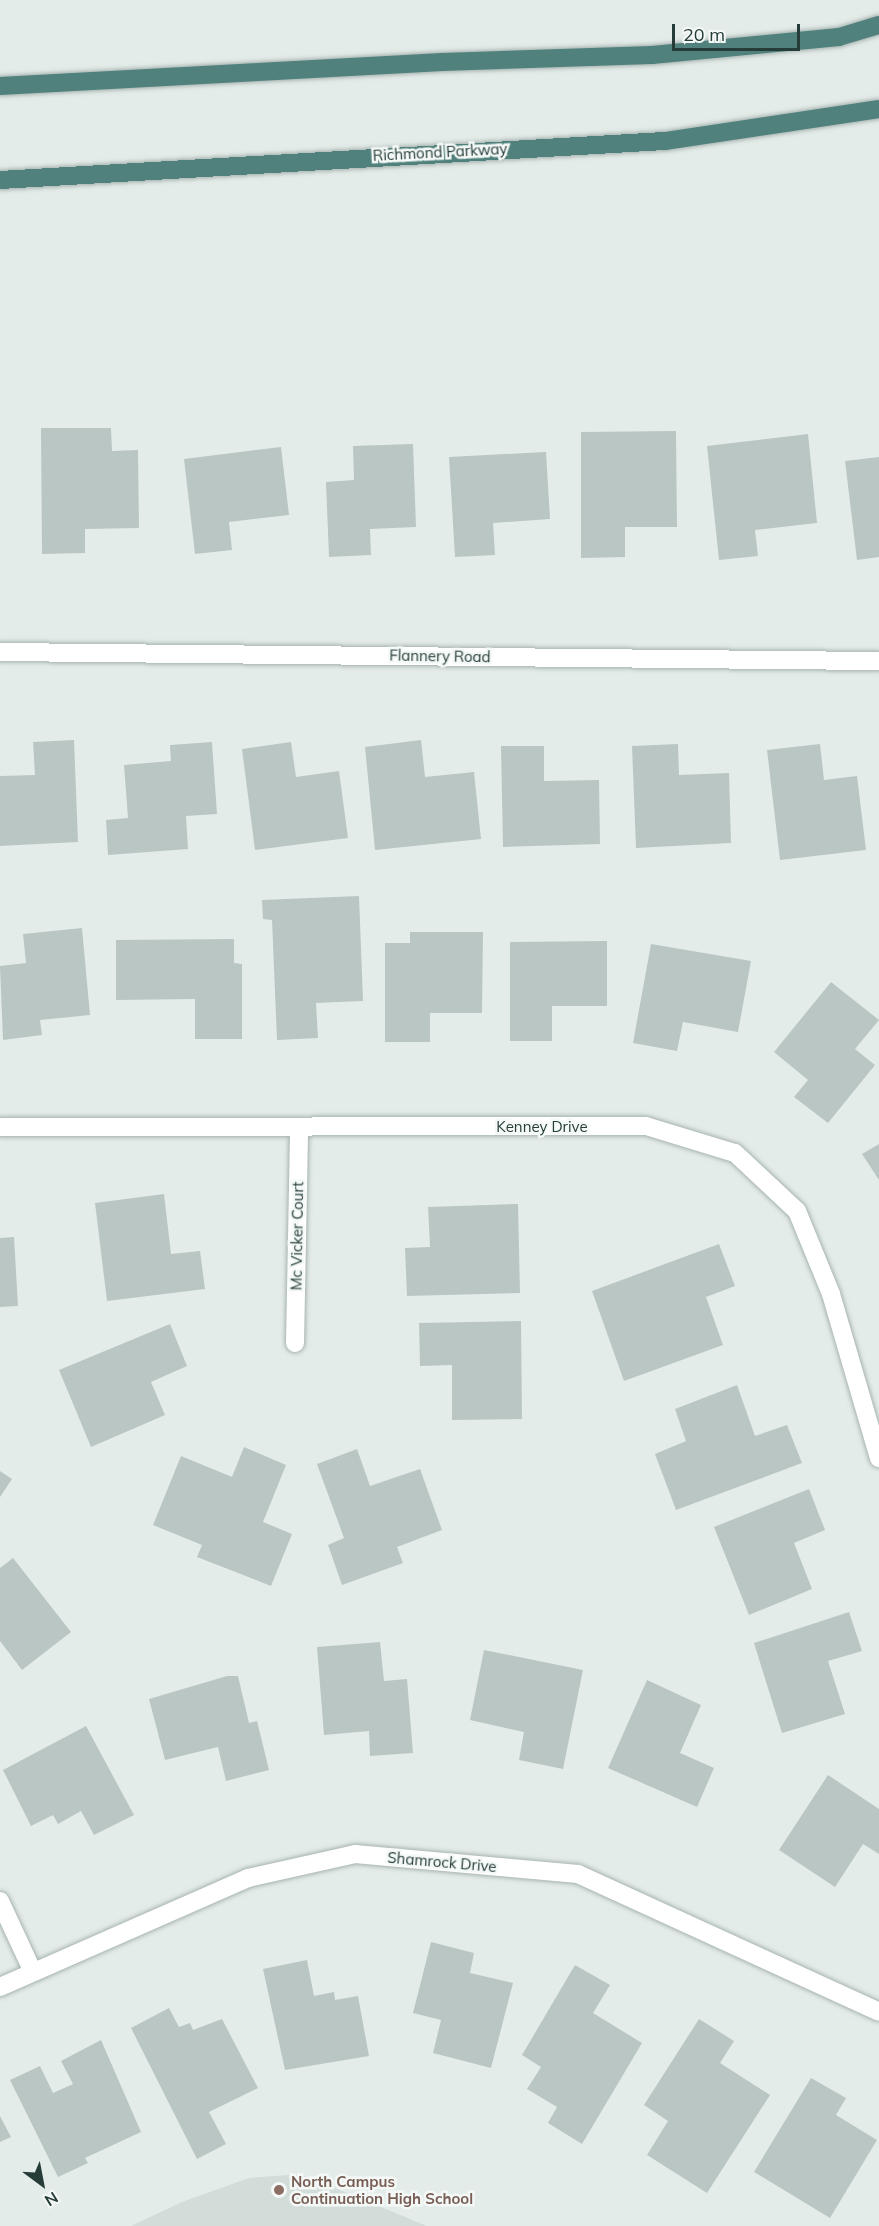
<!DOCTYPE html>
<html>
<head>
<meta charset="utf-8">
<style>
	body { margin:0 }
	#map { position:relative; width:879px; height:2226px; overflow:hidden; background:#e4ece9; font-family:Mulish,sans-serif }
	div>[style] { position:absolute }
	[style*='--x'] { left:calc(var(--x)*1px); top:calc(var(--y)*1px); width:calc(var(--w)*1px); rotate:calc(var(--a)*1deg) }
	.built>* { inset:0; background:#d2dcd9 }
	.building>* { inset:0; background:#bac6c3 }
	.roads { filter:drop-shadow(0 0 2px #a7b4b1) drop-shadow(0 0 2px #a7b4b1) }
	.minor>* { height:18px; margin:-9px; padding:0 9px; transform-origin:9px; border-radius:9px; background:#fff }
	.tertiary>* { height:18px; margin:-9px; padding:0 9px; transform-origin:9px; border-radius:9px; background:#fff }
	.trunk>* { height:18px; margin:-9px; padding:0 9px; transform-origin:9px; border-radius:9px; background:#50817c }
	.dots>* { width:16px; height:16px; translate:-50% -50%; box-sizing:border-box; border:3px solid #f4f9f7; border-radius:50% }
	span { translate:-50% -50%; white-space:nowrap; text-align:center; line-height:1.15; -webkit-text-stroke:5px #f4f9f7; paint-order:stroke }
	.street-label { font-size:15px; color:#253c39 }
	.education-label { font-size:15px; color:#785e54; font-weight:700 }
	.left { translate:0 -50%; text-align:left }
	.north { position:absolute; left:12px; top:2154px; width:60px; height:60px; -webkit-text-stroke:4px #f4f9f7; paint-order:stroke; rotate:148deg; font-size:16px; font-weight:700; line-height:24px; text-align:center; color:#253c39 }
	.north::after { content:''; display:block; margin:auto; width:21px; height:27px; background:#253c39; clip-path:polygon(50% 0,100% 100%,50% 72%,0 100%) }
	.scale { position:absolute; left:672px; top:24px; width:128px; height:27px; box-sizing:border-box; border:3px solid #253c39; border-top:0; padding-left:8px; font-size:18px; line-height:21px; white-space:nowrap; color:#253c39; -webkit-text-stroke:4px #f4f9f7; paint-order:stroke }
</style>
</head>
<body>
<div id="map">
	<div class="built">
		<div style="clip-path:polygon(301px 2174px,427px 2226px,131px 2226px,182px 2202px,249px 2178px)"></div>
	</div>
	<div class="building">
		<div style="clip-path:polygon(41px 428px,111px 428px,112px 451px,138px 450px,139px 528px,85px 529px,85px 553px,42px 554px)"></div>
		<div style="clip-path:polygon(676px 431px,677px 527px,625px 527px,625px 557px,581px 558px,581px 432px)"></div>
		<div style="clip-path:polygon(808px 434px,817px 523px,755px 530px,758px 556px,719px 560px,707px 446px)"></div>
		<div style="clip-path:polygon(413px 444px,416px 527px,370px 529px,371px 555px,329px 557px,326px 482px,354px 480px,353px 446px)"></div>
		<div style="clip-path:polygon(281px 447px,289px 515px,229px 522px,232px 550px,195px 554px,184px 459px)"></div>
		<div style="clip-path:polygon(546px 452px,550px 519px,493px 523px,495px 555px,455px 557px,449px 457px)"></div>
		<div style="clip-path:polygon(879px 457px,879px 557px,857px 560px,845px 461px)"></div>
		<div style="clip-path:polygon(74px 740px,78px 842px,0 846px,0 776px,35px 775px,33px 742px)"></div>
		<div style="clip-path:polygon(421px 740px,425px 777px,474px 772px,481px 839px,375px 850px,365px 747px)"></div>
		<div style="clip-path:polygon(212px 742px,217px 814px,186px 816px,188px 849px,108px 855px,106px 820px,128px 818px,124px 765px,171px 761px,170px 745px)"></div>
		<div style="clip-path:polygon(291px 742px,296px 777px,339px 771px,348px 838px,255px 850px,242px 749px)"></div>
		<div style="clip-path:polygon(678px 744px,679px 775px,729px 773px,731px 843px,636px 848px,632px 746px)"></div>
		<div style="clip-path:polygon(820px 744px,824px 780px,857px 776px,866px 850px,780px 860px,767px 750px)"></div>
		<div style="clip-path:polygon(501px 746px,544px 746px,544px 781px,599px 780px,600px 844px,503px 847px)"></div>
		<div style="clip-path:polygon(359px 896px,363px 1001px,316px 1003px,318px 1038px,277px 1040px,272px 920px,263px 919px,262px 900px)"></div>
		<div style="clip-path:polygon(82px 928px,90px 1015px,40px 1020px,42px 1035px,3px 1040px,0 966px,26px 963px,23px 934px)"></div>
		<div style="clip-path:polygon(410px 932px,483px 932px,482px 1013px,430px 1013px,430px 1042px,385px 1042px,385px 943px,410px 943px)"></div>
		<div style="clip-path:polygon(234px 939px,234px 963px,242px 964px,242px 1039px,195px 1039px,195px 999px,116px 1000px,116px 940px)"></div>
		<div style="clip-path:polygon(607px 941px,607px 1006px,552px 1006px,552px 1041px,510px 1041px,510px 942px)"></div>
		<div style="clip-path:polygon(651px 944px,751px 961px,738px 1032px,683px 1022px,677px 1051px,633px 1043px)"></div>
		<div style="clip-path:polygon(831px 982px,879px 1020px,855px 1049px,875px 1065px,828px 1123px,794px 1097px,808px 1080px,774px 1052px)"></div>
		<div style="clip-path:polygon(879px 1144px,879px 1180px,862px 1154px)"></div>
		<div style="clip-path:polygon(164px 1194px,171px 1254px,200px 1251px,205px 1289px,107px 1301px,95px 1203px)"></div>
		<div style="clip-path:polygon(518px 1204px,520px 1293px,407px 1296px,405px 1248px,430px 1247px,428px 1207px)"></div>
		<div style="clip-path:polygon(14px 1237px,18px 1306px,0 1307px,0 1238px)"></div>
		<div style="clip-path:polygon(719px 1244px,735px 1286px,706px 1297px,723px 1345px,624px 1381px,592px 1291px)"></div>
		<div style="clip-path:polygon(521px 1321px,522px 1419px,452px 1420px,452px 1365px,420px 1366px,419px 1323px)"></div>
		<div style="clip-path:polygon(170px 1324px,187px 1366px,151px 1382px,165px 1415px,91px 1447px,59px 1370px)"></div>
		<div style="clip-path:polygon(737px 1385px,755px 1436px,787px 1425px,802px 1463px,676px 1510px,655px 1454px,686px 1441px,675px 1409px)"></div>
		<div style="clip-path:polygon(244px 1447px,286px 1465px,263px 1522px,292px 1534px,271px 1586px,197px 1557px,202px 1545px,153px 1525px,181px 1456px,232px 1477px)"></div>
		<div style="clip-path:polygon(357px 1449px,370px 1486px,420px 1469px,442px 1530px,397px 1547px,403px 1563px,342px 1585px,328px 1545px,344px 1538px,317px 1464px)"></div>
		<div style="clip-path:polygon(0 1471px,12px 1479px,0 1497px)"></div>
		<div style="clip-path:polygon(809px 1489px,825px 1530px,794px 1543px,812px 1589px,749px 1615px,714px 1527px)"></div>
		<div style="clip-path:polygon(13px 1558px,71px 1632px,22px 1670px,0 1641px,0 1568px)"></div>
		<div style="clip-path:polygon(849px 1612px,862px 1651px,828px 1661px,845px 1714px,782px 1733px,754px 1643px)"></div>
		<div style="clip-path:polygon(380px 1642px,384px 1681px,407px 1679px,413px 1753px,370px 1756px,369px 1731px,324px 1735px,317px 1647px)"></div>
		<div style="clip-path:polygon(484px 1650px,583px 1670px,563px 1769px,519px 1760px,524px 1732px,470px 1720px)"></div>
		<div style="clip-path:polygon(227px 1676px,238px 1676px,249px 1723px,257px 1721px,269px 1770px,226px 1781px,218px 1747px,165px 1760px,149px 1699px)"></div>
		<div style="clip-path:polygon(647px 1680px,701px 1705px,680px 1753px,714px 1768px,697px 1807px,608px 1768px)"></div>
		<div style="clip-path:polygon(86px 1726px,134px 1815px,94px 1835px,81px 1811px,58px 1824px,53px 1815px,31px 1826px,3px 1770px)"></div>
		<div style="clip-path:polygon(828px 1775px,879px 1809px,879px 1854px,863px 1844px,835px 1887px,779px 1850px)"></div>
		<div style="clip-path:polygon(431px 1942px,474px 1953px,470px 1973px,513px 1983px,491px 2068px,433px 2053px,441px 2020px,413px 2013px)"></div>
		<div style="clip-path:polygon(307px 1960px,314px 1996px,334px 1992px,335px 2000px,358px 1996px,369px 2056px,285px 2070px,263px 1969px)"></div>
		<div style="clip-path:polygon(575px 1965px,610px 1985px,593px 2013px,642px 2043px,582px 2144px,548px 2123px,557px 2107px,527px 2089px,541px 2067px,522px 2055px)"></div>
		<div style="clip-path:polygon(169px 2008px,179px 2027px,190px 2023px,193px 2030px,222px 2019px,258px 2088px,209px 2112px,226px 2144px,197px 2159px,131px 2028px)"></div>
		<div style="clip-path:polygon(699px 2019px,734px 2041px,720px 2063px,770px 2095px,707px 2193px,647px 2155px,668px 2121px,644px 2105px)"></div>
		<div style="clip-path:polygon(101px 2040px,141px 2132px,85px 2158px,88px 2163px,58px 2177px,10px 2080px,40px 2066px,53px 2093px,73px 2084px,61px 2061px)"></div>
		<div style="clip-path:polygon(811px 2078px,846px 2098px,836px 2115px,877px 2140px,830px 2218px,754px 2172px)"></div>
		<div style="clip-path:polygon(0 2116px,11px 2137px,0 2142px)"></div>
	</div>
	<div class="roads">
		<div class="minor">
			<div style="--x:0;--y:652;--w:879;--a:0.59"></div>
			<div style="--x:0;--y:1127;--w:646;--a:-0.09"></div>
			<div style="--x:646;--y:1126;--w:93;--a:16.9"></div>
			<div style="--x:735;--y:1153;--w:85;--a:43.1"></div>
			<div style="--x:797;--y:1211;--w:90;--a:67.7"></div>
			<div style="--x:831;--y:1294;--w:171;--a:73.7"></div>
			<div style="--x:295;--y:1343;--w:214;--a:-88.9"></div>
			<div style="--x:0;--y:1901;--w:78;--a:65.1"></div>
		</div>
		<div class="tertiary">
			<div style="--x:0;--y:1987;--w:271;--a:-23.7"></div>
			<div style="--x:248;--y:1878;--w:110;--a:-12.6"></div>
			<div style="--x:355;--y:1854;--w:224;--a:5.1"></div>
			<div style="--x:578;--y:1874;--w:331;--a:24.6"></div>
		</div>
		<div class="trunk">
			<div style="--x:0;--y:86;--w:443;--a:-3.1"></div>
			<div style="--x:442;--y:62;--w:210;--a:-1.9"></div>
			<div style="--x:652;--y:55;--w:188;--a:-5.5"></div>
			<div style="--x:839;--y:37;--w:42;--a:-16.7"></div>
			<div style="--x:0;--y:180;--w:666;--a:-3.36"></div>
			<div style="--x:665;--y:141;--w:216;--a:-8.5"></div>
		</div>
	</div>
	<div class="dots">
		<div style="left:279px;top:2190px;background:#8d6e63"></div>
	</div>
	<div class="street-label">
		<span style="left:440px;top:152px;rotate:-3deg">Richmond Parkway</span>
		<span style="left:440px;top:656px;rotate:1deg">Flannery Road</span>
		<span style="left:542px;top:1127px">Kenney Drive</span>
		<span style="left:297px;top:1236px;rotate:-89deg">Mc Vicker Court</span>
		<span style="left:442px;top:1862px;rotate:5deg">Shamrock Drive</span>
	</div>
	<div class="education-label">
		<span class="left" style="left:291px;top:2190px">North Campus<br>Continuation High School</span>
	</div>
	<div class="north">N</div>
	<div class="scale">20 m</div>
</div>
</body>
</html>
